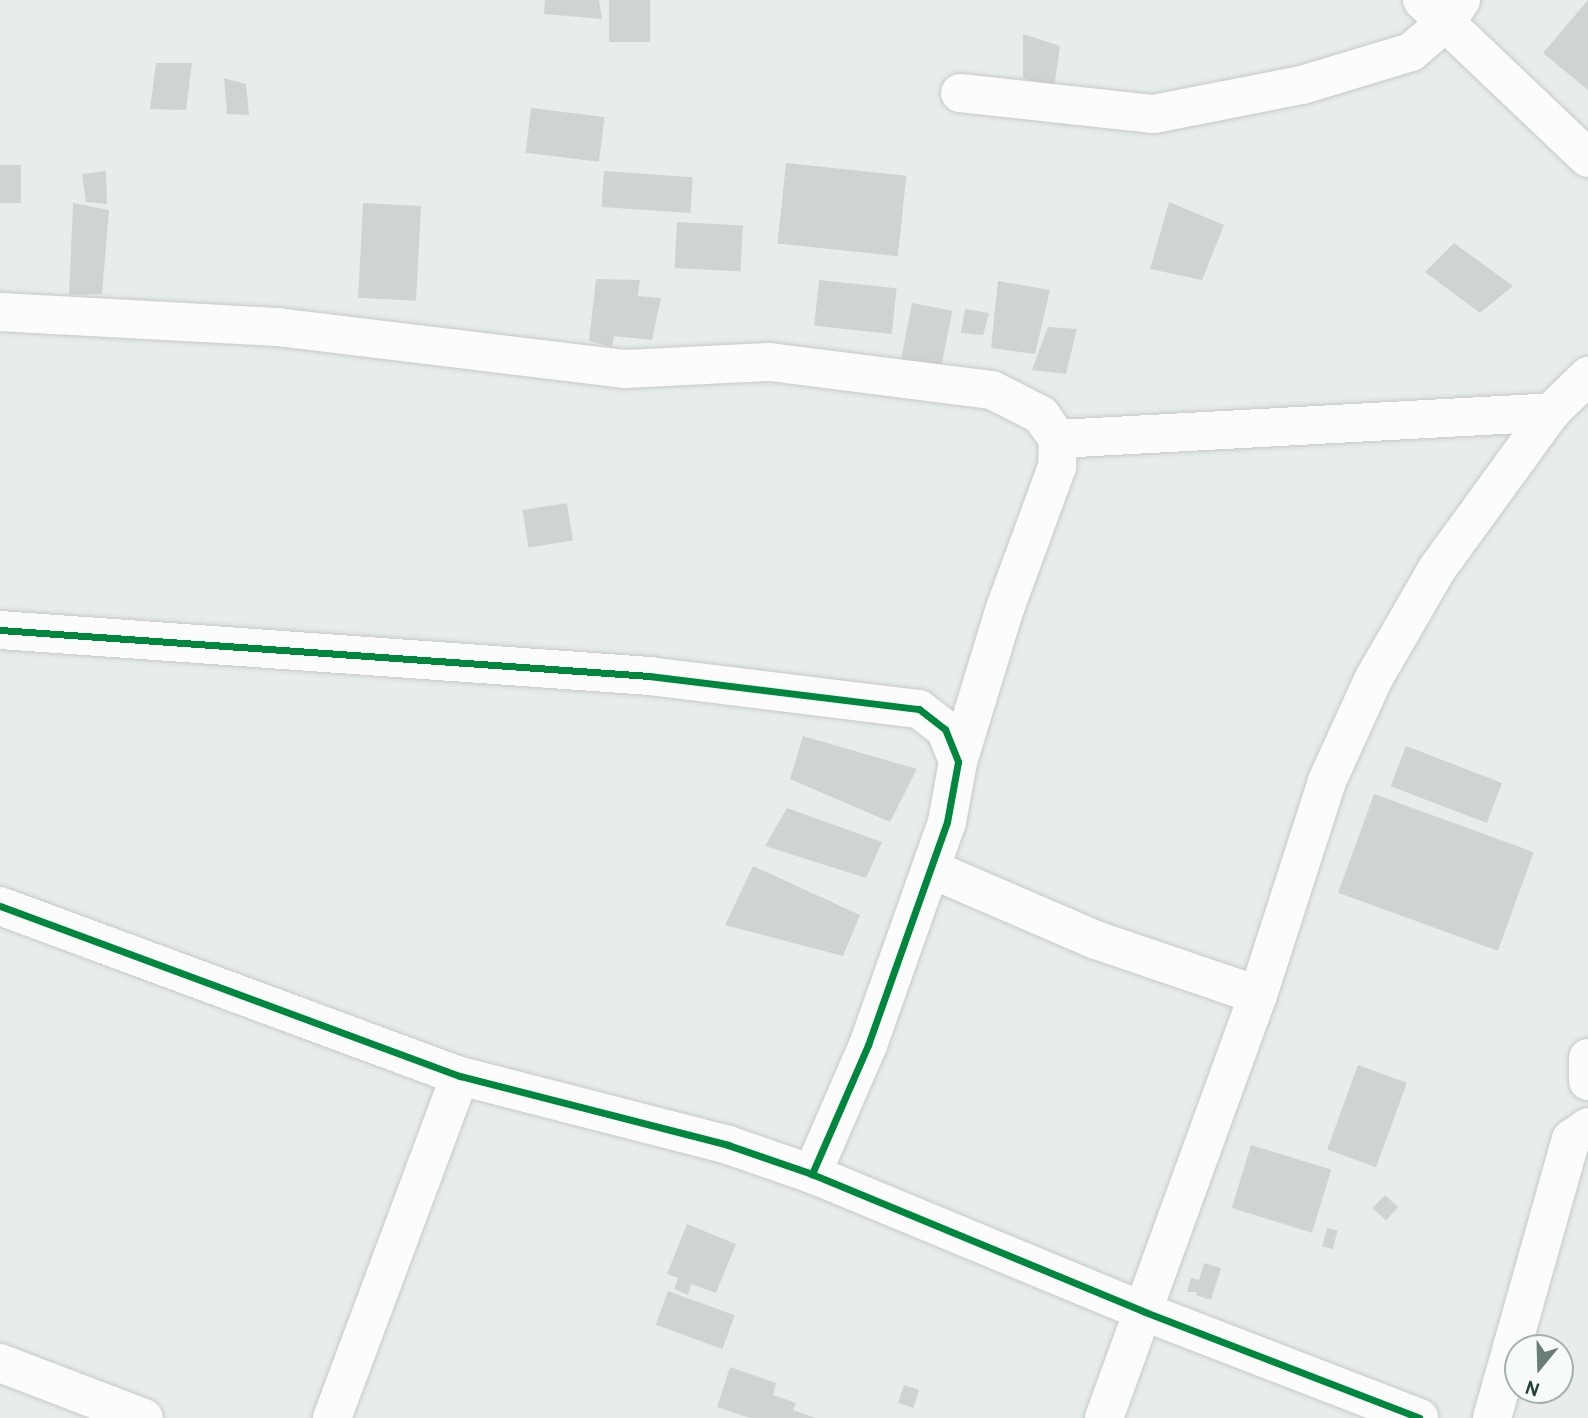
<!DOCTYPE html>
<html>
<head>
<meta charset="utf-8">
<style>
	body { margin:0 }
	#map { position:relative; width:1588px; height:1418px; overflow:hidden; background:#e8edeb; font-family:Overpass,sans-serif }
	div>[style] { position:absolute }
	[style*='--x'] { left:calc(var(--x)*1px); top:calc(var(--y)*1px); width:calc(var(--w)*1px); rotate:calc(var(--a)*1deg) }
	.building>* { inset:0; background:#cfd4d2; transform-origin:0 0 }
	.roads { filter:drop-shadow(0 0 2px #c5cac8) drop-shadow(0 0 2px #c5cac8) }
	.minor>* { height:38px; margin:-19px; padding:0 19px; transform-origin:19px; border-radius:19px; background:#fcfcfc }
	.cycleway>* { height:7px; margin:-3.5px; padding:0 3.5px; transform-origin:3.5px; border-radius:3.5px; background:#00873e }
	span { translate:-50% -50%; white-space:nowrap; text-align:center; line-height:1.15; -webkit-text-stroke:7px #f7fbf9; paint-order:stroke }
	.north { position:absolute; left:1504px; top:1334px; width:70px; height:70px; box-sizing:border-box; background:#f7fbf9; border:2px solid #a3b1ad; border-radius:50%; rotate:199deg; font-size:19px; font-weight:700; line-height:28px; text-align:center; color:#24423a }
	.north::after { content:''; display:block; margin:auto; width:24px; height:32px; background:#697e78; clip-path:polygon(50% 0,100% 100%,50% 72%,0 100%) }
</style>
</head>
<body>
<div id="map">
	<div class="building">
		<div style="clip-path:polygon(545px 0,599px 0,602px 19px,544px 14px)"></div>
		<div style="left:609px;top:0;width:41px;height:42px"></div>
		<div style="clip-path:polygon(1588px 0,1588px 90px,1543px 53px)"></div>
		<div style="clip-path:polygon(1023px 34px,1060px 46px,1054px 88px,1023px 78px)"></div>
		<div style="clip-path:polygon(156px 63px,192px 63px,186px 110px,150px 109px)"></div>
		<div style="clip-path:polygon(224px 78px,246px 84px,249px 115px,227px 114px)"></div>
		<div style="left:531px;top:108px;width:74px;height:45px;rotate:7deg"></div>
		<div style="left:786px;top:163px;width:121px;height:81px;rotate:6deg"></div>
		<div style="left:0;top:165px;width:21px;height:38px"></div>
		<div style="clip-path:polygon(106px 171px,107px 204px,86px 202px,82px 174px)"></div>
		<div style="left:604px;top:171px;width:89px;height:36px;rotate:4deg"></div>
		<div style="clip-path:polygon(1169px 202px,1224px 225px,1202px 280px,1150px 269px)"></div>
		<div style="clip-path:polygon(73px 203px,109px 210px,102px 294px,69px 295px)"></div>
		<div style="left:421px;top:206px;width:95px;height:58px;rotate:93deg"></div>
		<div style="left:677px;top:222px;width:66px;height:46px;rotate:3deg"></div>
		<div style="clip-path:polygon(1454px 243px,1513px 286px,1480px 313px,1425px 272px)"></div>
		<div style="clip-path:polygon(596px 279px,640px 280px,638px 296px,661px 298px,652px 340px,614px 336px,612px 347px,589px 341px)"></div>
		<div style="left:819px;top:280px;width:78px;height:46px;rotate:6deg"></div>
		<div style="clip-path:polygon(998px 281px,1050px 290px,1035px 354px,991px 348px)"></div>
		<div style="left:912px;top:303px;width:41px;height:70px;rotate:11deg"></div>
		<div style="clip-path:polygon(965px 309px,989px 313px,983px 335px,961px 333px)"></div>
		<div style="clip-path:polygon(1048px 327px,1077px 329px,1066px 374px,1032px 370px)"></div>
		<div style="left:567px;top:503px;width:38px;height:45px;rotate:81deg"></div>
		<div style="clip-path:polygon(803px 736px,917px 769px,890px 822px,790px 779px)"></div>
		<div style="left:1406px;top:746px;width:103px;height:43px;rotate:21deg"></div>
		<div style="left:1374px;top:794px;width:170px;height:105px;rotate:20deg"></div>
		<div style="clip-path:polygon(787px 808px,882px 842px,866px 878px,765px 846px)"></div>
		<div style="clip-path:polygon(753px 866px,860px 915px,843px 956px,725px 925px)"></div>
		<div style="left:1358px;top:1065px;width:52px;height:90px;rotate:20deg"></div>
		<div style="left:1251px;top:1145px;width:84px;height:66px;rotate:17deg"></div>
		<div style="left:1385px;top:1195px;width:18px;height:18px;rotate:43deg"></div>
		<div style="clip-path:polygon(687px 1224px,736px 1244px,716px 1293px,691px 1284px,688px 1295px,674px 1289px,678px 1278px,667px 1274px)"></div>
		<div style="left:1327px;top:1228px;width:11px;height:19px;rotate:15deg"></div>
		<div style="clip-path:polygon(1204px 1263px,1221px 1268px,1211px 1300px,1196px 1295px,1197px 1292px,1187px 1292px,1191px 1278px,1199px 1280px)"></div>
		<div style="left:668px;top:1291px;width:71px;height:36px;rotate:20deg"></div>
		<div style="clip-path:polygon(730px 1367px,776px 1383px,773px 1395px,796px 1403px,793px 1410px,816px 1418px,750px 1418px,717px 1407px)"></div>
		<div style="left:904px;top:1385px;width:16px;height:19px;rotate:18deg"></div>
	</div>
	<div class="roads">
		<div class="minor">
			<div style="--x:1422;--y:0;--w:229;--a:43.6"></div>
			<div style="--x:960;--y:93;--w:195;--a:6.2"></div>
			<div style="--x:1154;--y:114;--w:151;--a:-11.1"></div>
			<div style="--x:1302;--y:85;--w:114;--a:-16.8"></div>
			<div style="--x:1411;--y:52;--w:45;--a:-40.5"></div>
			<div style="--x:1445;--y:23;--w:28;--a:-55"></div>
			<div style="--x:0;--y:312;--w:277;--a:3.1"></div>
			<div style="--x:277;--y:327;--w:351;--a:6.9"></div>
			<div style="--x:625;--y:369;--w:145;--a:-2.8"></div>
			<div style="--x:770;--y:362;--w:224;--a:7.2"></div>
			<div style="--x:992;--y:390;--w:55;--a:27"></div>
			<div style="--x:1041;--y:415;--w:29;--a:55"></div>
			<div style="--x:1058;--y:439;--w:28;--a:92"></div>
			<div style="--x:1057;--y:467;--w:150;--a:110.2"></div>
			<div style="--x:1005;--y:608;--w:161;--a:107"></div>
			<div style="--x:1058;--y:439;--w:494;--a:-3.1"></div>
			<div style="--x:0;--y:630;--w:651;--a:4.05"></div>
			<div style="--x:649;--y:676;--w:272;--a:7"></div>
			<div style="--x:919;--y:709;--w:33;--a:38"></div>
			<div style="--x:945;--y:729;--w:35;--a:68"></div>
			<div style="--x:958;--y:762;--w:61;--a:100.4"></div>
			<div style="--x:947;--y:822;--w:237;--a:109.5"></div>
			<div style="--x:868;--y:1045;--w:141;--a:113.5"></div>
			<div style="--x:931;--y:869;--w:180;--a:23.3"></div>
			<div style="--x:1096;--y:940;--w:171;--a:18.8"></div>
			<div style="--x:0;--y:906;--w:490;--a:20.3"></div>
			<div style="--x:460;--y:1076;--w:277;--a:14.4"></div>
			<div style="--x:728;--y:1145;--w:89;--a:19"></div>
			<div style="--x:812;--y:1174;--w:360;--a:22.5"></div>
			<div style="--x:1145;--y:1312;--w:294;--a:21.1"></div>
			<div style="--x:1588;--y:1058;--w:23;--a:90"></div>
			<div style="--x:0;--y:1363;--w:154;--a:20.9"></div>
			<div style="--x:332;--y:1418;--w:365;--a:-69.5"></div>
			<div style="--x:1104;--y:1418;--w:450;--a:-70"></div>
			<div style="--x:1258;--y:995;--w:225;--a:-72.1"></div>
			<div style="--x:1327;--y:781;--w:113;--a:-65.5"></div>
			<div style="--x:1374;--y:678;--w:126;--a:-60"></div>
			<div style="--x:1437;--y:569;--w:194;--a:-54"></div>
			<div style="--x:1551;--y:412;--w:52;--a:-44.2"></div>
			<div style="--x:1492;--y:1418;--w:290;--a:-74.2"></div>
			<div style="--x:1571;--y:1139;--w:21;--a:-35"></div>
		</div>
	</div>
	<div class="cycleway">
		<div style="--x:0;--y:630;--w:651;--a:4.05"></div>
		<div style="--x:649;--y:676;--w:272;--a:7"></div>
		<div style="--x:919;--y:709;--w:33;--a:38"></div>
		<div style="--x:945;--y:729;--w:35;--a:68"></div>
		<div style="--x:958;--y:762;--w:61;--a:100.4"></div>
		<div style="--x:947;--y:822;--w:237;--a:109.5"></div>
		<div style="--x:868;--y:1045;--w:141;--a:113.5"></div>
		<div style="--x:0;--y:906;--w:490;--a:20.3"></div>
		<div style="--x:460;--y:1076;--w:277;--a:14.4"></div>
		<div style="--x:728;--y:1145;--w:89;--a:19"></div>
		<div style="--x:812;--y:1174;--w:360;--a:22.5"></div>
		<div style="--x:1145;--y:1312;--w:294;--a:21.1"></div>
	</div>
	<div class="north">N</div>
</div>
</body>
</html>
